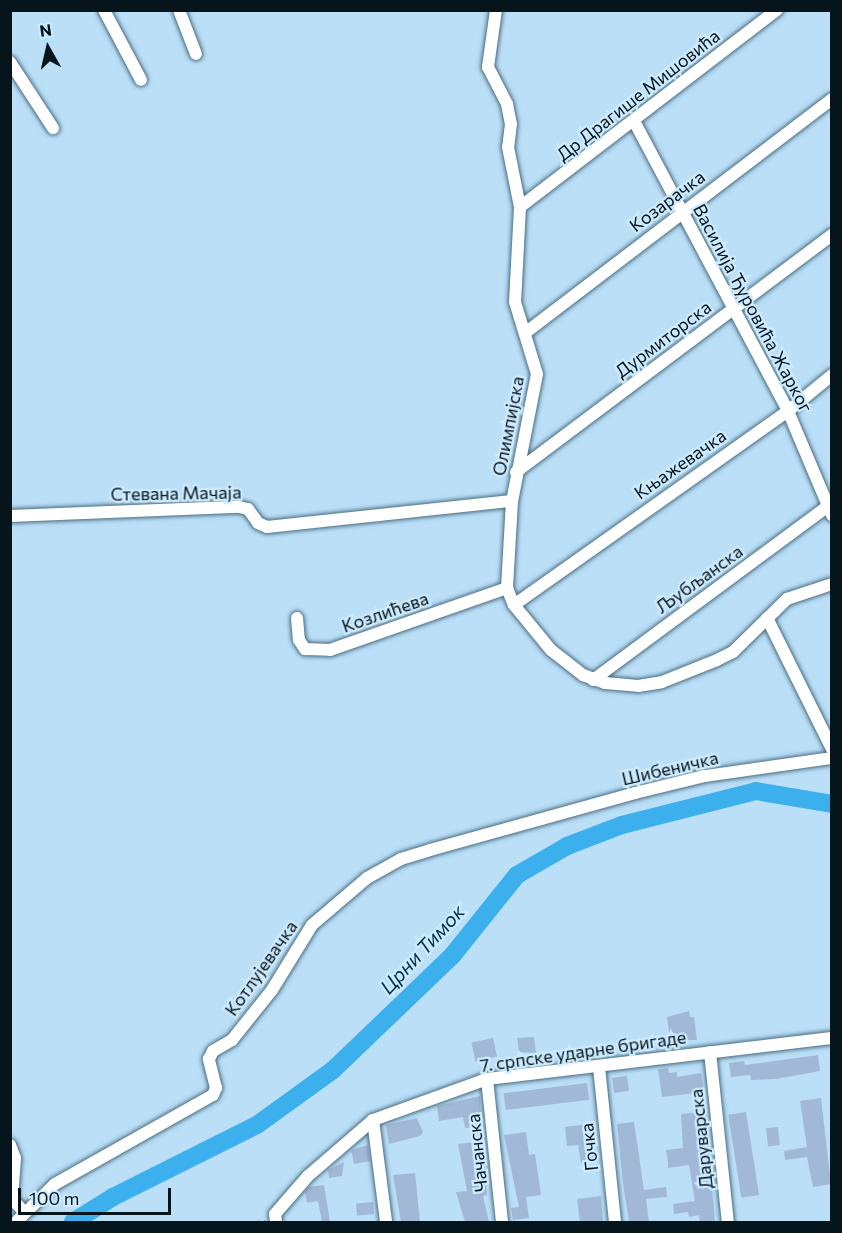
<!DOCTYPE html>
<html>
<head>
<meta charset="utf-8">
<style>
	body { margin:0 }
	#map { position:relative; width:842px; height:1233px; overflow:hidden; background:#badff7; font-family:Commissioner,sans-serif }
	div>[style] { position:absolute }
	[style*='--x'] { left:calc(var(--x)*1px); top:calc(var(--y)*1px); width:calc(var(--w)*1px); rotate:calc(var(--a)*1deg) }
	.river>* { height:18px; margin:-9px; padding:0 9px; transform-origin:9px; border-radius:9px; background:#3cb0ed }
	.building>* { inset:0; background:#a2b8d7; transform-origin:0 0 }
	.path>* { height:1.5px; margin-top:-0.75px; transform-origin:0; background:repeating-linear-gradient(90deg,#7e9cae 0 3px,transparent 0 7.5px) }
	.roads { filter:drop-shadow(0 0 2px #4b6d82) drop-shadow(0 0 2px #4b6d82) }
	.minor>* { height:12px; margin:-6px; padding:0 6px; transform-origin:6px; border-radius:6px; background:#fff }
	span { translate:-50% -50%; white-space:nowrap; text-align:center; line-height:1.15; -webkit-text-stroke:4.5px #cdebfe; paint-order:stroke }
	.street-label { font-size:18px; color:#06141c }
	.water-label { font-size:20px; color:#003149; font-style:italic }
	.frame { position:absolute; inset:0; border:12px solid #06141c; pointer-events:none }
	.north { position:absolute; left:18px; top:18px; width:60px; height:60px; -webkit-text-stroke:4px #cdebfe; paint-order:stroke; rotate:352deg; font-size:16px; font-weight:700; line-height:24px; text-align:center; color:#06141c }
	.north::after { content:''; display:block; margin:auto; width:21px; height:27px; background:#06141c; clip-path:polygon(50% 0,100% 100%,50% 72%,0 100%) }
	.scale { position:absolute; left:18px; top:1188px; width:153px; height:27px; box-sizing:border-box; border:3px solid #06141c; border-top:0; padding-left:8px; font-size:18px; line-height:21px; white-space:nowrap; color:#06141c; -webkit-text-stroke:4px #cdebfe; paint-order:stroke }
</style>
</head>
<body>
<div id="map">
	<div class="river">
		<div style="--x:73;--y:1222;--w:47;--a:-32"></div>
		<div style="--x:113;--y:1197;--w:161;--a:-26.6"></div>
		<div style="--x:257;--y:1125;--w:94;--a:-35.9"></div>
		<div style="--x:333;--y:1070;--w:165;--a:-43.8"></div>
		<div style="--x:452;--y:956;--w:104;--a:-51.3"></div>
		<div style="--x:517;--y:875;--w:58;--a:-30.1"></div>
		<div style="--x:567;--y:846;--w:59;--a:-20.9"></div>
		<div style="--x:622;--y:825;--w:138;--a:-14.2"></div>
		<div style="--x:756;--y:791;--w:77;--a:9.7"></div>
	</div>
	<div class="building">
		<div style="clip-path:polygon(689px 1011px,690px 1017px,694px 1017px,697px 1040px,670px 1040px,667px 1017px)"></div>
		<div style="clip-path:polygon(534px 1037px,536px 1053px,519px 1052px,517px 1038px)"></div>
		<div style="left:493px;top:1038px;width:19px;height:22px;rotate:78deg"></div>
		<div style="clip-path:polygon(818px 1055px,820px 1071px,776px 1079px,751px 1080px,750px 1075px,731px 1077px,729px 1063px,744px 1061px,745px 1065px)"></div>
		<div style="clip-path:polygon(668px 1068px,669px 1073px,677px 1072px,677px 1077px,701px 1073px,704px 1092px,662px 1097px,658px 1069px)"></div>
		<div style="left:627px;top:1076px;width:15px;height:15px;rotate:82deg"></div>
		<div style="left:587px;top:1083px;width:17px;height:84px;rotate:83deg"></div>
		<div style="clip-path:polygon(480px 1096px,481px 1126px,465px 1128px,463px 1117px,439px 1121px,437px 1106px)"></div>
		<div style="clip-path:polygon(821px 1098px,831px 1184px,813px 1187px,807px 1157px,785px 1160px,784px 1151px,807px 1147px,800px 1101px)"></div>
		<div style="clip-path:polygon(702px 1112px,704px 1138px,708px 1138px,715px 1222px,700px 1222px,699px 1215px,689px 1217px,688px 1212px,674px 1214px,673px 1204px,695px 1201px,689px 1165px,668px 1168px,668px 1162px,666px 1150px,683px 1148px,681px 1114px)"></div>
		<div style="left:746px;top:1112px;width:84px;height:18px;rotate:81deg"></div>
		<div style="clip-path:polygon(417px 1118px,423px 1132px,420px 1136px,389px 1144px,386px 1125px)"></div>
		<div style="clip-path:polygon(634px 1122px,644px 1190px,666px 1187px,667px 1197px,646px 1199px,649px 1222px,629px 1222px,623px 1183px,617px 1124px)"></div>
		<div style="clip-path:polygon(589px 1124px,596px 1161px,581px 1163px,578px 1145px,567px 1146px,565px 1127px)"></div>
		<div style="left:778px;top:1127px;width:18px;height:12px;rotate:84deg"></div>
		<div style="clip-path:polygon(526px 1132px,529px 1155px,535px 1154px,541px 1195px,526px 1197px,529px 1218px,513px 1220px,511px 1208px,519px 1207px,504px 1135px)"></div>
		<div style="clip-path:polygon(482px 1141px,487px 1195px,483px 1196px,489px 1222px,465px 1222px,456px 1192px,467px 1191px,458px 1144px)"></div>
		<div style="clip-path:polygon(368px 1145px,370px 1161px,354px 1164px,351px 1150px)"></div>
		<div style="clip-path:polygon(344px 1162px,342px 1176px,329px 1178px,328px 1170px)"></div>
		<div style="clip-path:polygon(415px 1173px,420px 1222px,401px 1222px,393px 1175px)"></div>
		<div style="clip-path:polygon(324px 1185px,327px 1203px,330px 1222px,322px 1222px,318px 1201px,307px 1203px,305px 1192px,309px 1187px)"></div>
		<div style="clip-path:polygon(601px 1196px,603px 1222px,580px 1222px,577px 1199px)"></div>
		<div style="left:373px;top:1202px;width:12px;height:17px;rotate:85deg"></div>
	</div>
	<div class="path">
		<div style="--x:257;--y:1222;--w:8;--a:-7"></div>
	</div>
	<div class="roads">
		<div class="minor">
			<div style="--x:104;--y:10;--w:79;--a:62.1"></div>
			<div style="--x:179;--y:10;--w:47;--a:68.9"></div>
			<div style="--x:496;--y:10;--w:58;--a:98"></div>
			<div style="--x:488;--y:67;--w:42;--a:62.8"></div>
			<div style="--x:507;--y:104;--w:20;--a:79"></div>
			<div style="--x:511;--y:124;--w:23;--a:97"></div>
			<div style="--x:508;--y:147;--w:61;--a:78.7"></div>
			<div style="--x:520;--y:207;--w:95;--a:93"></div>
			<div style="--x:515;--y:302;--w:75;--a:73"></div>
			<div style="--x:537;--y:374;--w:129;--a:101.1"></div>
			<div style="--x:512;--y:501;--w:87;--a:93.3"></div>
			<div style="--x:507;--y:588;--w:18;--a:68"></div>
			<div style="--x:514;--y:605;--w:58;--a:50.6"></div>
			<div style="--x:551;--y:650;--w:41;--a:38"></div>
			<div style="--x:583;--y:675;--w:23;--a:20"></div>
			<div style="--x:605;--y:683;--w:33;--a:5"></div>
			<div style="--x:638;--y:686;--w:24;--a:-9"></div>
			<div style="--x:662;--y:682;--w:59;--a:-21.8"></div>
			<div style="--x:717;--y:660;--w:18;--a:-27"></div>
			<div style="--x:733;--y:652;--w:76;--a:-44.5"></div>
			<div style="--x:787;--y:599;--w:47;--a:-18.4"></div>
			<div style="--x:10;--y:62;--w:79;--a:56.9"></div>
			<div style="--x:634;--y:121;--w:328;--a:62"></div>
			<div style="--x:788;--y:411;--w:113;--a:67.1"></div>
			<div style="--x:520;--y:207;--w:324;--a:-37.5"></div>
			<div style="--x:525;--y:333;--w:386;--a:-37.3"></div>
			<div style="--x:516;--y:472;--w:395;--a:-36.9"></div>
			<div style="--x:10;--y:516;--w:229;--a:-2.3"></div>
			<div style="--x:239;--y:507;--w:9;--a:13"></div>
			<div style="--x:248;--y:509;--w:17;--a:54"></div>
			<div style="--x:258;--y:523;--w:10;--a:24"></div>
			<div style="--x:267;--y:527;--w:246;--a:-6.1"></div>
			<div style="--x:514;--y:605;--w:336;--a:-35.3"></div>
			<div style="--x:788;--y:411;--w:57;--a:-39.3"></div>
			<div style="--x:297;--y:618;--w:22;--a:85"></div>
			<div style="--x:299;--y:640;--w:11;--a:56"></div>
			<div style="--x:305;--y:649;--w:25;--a:2"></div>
			<div style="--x:330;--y:650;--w:188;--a:-19.3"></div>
			<div style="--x:767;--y:618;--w:146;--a:63.6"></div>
			<div style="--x:593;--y:680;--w:291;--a:-36.5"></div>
			<div style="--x:710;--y:1052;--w:171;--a:84"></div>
			<div style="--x:599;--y:1067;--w:156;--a:84.1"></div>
			<div style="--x:487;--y:1079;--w:144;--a:84"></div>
			<div style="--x:373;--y:1120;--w:103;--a:82.7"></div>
			<div style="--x:10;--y:1145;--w:14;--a:69"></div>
			<div style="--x:15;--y:1158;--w:41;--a:94.2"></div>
			<div style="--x:12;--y:1199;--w:18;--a:47"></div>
			<div style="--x:16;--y:1222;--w:54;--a:-44.3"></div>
			<div style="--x:55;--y:1184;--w:181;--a:-29.4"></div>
			<div style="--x:213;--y:1095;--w:8;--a:-67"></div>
			<div style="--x:216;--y:1088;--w:30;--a:-104"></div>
			<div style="--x:209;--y:1059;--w:9;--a:-63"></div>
			<div style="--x:213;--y:1051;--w:22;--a:-30"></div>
			<div style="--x:232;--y:1040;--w:64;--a:-51.3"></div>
			<div style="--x:272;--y:990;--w:76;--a:-58.4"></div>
			<div style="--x:312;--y:925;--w:72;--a:-40.5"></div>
			<div style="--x:367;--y:878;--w:39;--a:-29"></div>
			<div style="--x:401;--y:859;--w:30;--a:-17"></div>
			<div style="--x:430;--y:850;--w:213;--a:-15.5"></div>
			<div style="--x:635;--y:793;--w:72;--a:-13.7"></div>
			<div style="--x:705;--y:776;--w:128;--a:-8.1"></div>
			<div style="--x:276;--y:1222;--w:8;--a:-97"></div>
			<div style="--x:275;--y:1214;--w:50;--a:-49"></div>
			<div style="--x:308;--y:1176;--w:86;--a:-40.7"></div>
			<div style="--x:373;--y:1120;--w:121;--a:-19.8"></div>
			<div style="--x:487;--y:1079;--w:347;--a:-6.8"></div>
		</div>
	</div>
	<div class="street-label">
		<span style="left:638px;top:95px;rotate:-38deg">Др Драгише Мишовића</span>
		<span style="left:667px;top:201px;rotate:-37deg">Козарачка</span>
		<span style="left:753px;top:308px;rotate:62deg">Василија Ђуровића Жарког</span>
		<span style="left:663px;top:339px;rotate:-37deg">Дурмиторска</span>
		<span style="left:508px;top:426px;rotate:-79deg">Олимпијска</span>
		<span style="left:680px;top:464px;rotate:-35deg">Књажевачка</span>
		<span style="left:176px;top:493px;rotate:-1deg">Стевана Мачаја</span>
		<span style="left:699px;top:579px;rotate:-36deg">Љубљанска</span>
		<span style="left:385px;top:612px;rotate:-19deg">Козлићева</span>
		<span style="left:670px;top:768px;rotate:-13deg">Шибеничка</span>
		<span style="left:261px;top:968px;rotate:-55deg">Котлујевачка</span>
		<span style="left:583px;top:1051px;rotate:-8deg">7. српске ударне бригаде</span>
		<span style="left:701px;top:1139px;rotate:-96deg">Даруварска</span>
		<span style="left:589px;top:1147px;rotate:-96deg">Гочка</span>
		<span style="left:477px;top:1153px;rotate:-96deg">Чачанска</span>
	</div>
	<div class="water-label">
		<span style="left:422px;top:949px;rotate:-47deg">Црни Тимок</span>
	</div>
	<div class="frame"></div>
	<div class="north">N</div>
	<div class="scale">100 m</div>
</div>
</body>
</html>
